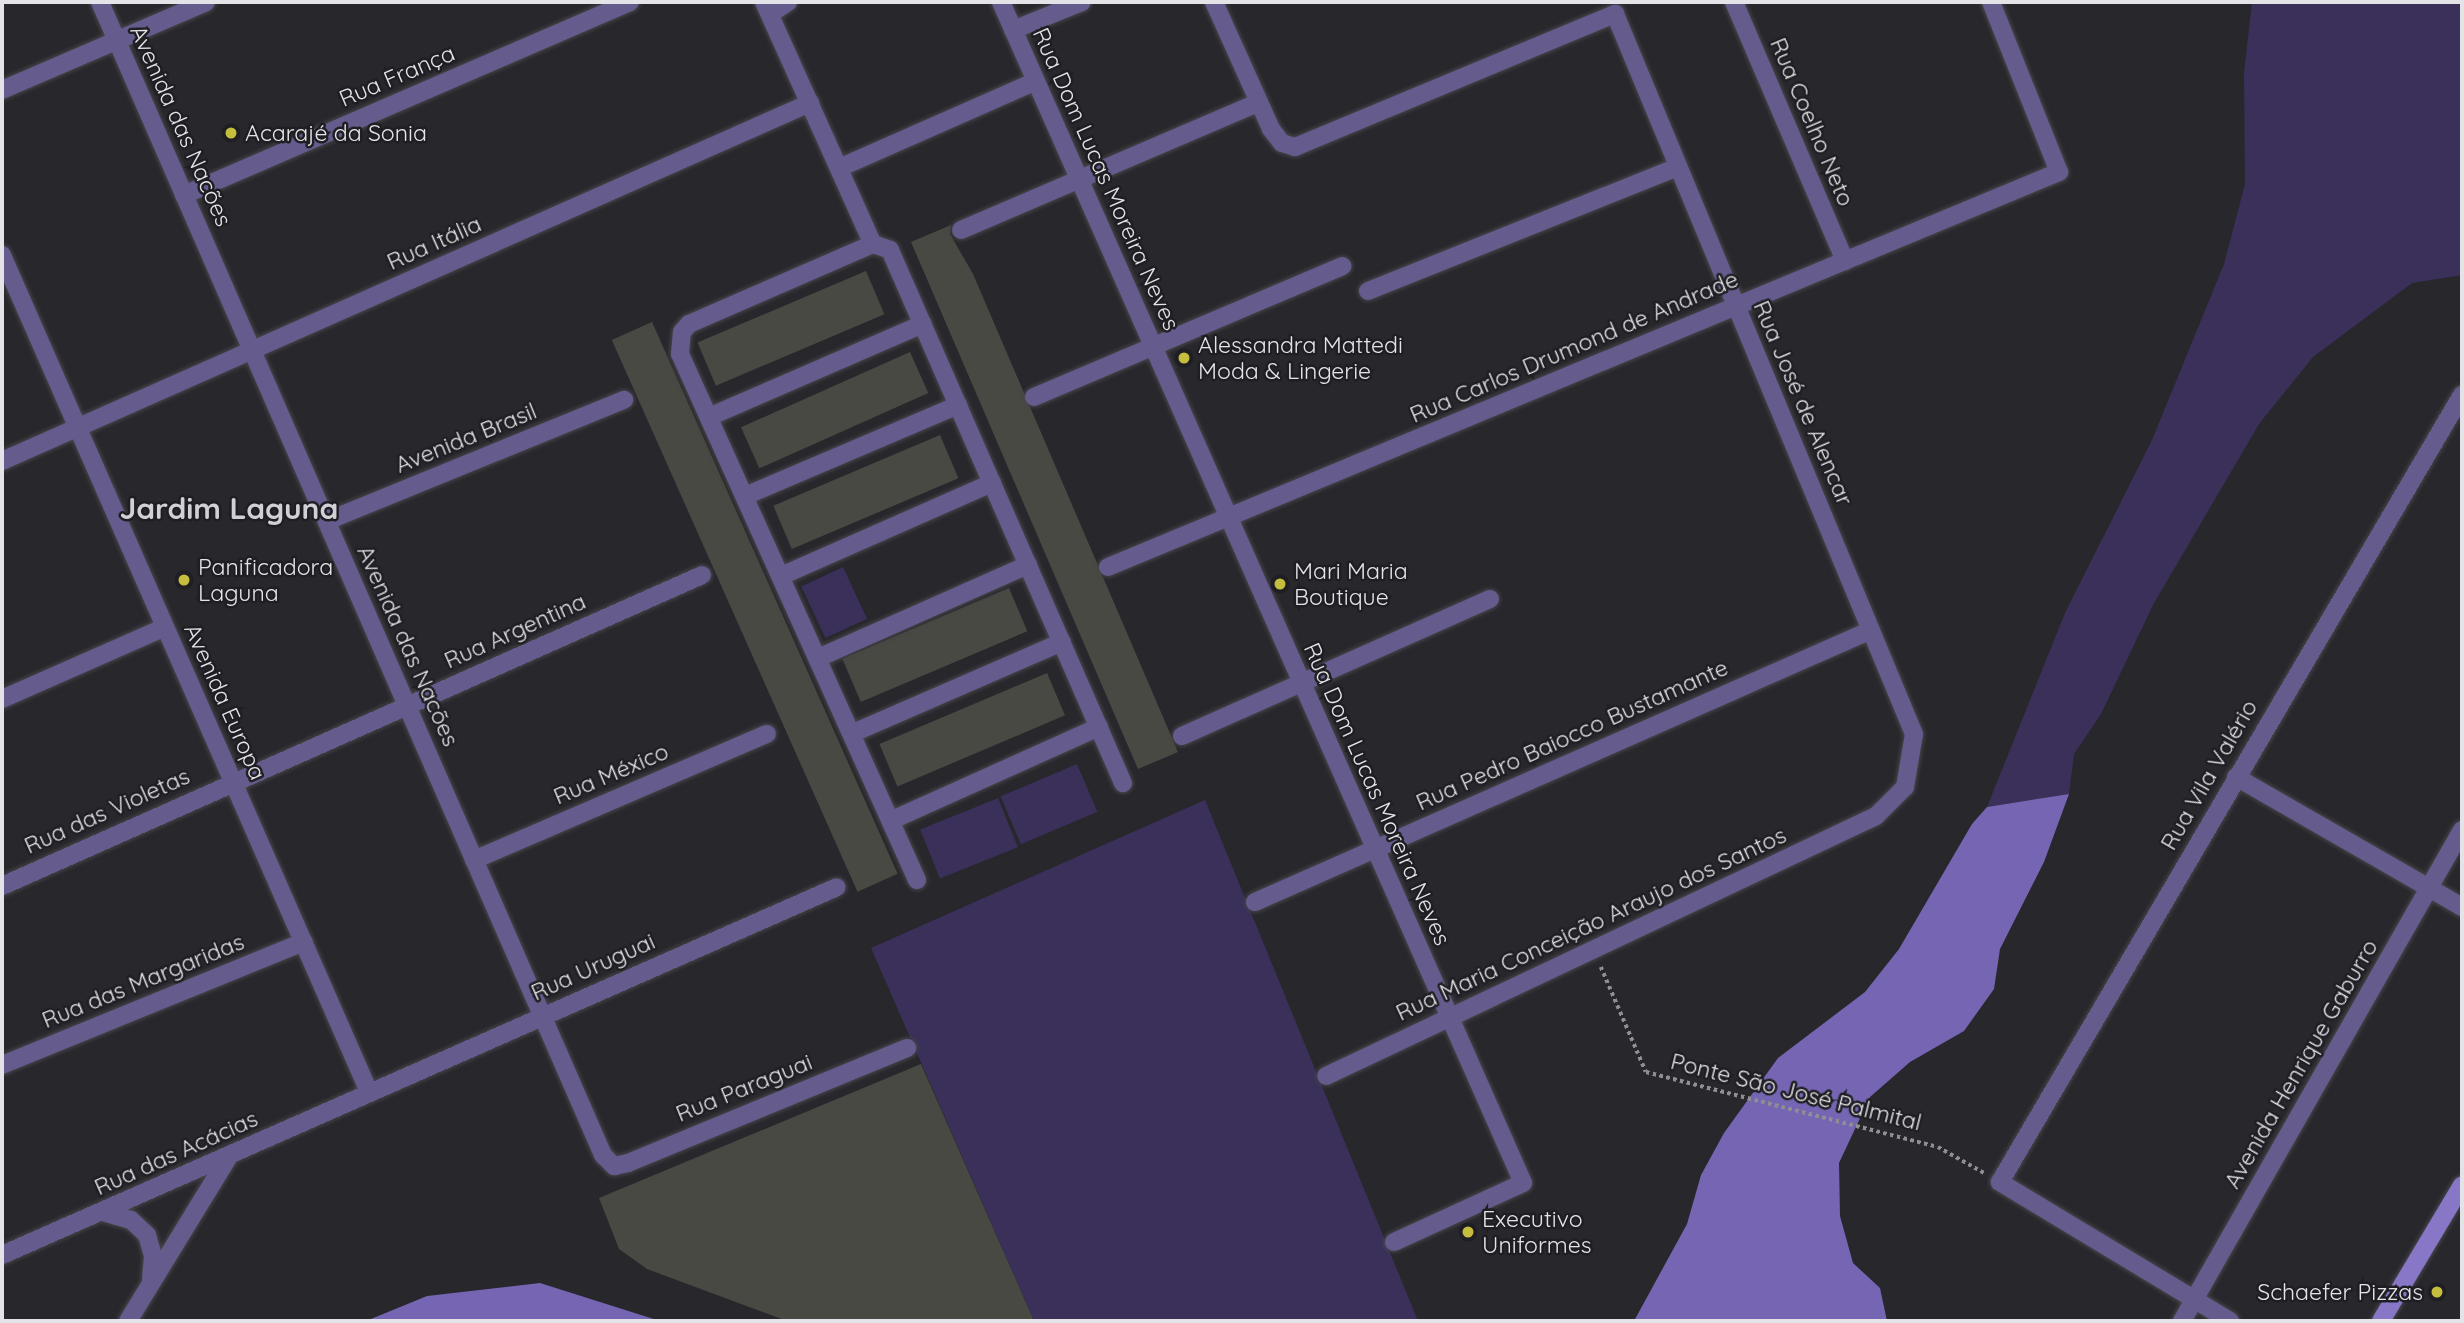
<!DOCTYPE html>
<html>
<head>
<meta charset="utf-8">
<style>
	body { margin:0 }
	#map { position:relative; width:2464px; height:1323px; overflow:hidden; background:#28272c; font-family:Quicksand,sans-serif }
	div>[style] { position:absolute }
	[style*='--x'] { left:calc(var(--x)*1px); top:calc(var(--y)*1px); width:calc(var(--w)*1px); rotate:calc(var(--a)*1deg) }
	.green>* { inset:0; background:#3a305a; transform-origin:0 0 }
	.water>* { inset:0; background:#7665b2 }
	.building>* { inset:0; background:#494943; transform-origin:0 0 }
	.path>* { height:3.5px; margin-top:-1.75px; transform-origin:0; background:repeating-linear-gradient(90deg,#8f8e93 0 3.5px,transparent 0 7px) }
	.roads { filter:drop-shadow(0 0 2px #46454a) drop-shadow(0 0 2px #46454a) }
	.street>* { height:18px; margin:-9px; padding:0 9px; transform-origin:9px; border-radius:9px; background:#655b8d }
	.secondary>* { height:18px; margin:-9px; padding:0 9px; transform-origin:9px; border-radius:9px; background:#8876c7 }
	.dots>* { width:19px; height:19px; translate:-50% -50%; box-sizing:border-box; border:4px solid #1e1e23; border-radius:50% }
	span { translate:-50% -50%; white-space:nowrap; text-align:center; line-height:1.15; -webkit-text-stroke:5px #1e1e23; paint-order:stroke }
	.street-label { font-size:23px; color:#e4e3e7 }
	.poi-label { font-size:23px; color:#e4e3e7 }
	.left { translate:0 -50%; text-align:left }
	.right { translate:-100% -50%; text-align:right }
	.district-label { font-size:30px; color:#d1d0d7; font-weight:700 }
	.frame { position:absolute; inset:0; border:4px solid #e4e3e7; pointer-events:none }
</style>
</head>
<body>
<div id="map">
	<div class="green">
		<div style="clip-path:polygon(2252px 2px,2462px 2px,2462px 275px,2412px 283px,2313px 357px,2259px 424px,2153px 605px,2101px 714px,2074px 754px,2069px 794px,1987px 807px,2065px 613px,2152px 440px,2224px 264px,2245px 184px,2244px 73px)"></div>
		<div style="left:843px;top:567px;width:57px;height:46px;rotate:65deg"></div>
		<div style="left:1077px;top:764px;width:52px;height:83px;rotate:67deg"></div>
		<div style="left:998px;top:798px;width:53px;height:84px;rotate:68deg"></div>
		<div style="clip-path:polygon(1205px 800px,1418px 1321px,1034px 1321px,871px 948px)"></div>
	</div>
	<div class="water">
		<div style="clip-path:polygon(2069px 794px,2044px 862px,2000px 949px,1994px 989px,1964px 1031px,1910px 1062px,1870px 1097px,1839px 1163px,1840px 1216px,1853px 1263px,1880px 1288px,1887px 1321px,1634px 1321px,1687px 1224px,1701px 1175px,1724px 1133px,1778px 1058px,1865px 992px,1899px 949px,1972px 824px,1987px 807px)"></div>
		<div style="clip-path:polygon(540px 1283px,660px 1321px,366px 1321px,427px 1296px)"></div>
	</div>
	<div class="building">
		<div style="clip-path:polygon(951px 225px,950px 234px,973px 274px,1178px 752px,1138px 769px,911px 242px)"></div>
		<div style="left:866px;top:271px;width:47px;height:183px;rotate:67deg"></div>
		<div style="left:652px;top:322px;width:604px;height:44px;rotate:66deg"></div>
		<div style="left:910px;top:352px;width:45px;height:185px;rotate:66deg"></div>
		<div style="left:940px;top:435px;width:47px;height:181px;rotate:67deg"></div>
		<div style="left:1009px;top:588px;width:47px;height:181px;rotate:67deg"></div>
		<div style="left:1047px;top:673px;width:46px;height:182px;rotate:67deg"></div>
		<div style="clip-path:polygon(921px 1064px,1034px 1321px,787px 1321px,647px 1269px,619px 1249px,599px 1198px)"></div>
	</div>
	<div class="path">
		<div style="--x:1601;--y:967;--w:114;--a:66.8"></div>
		<div style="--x:1646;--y:1072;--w:301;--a:14.4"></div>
		<div style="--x:1938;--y:1147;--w:53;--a:29.5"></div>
	</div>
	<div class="roads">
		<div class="street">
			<div style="--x:100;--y:2;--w:1258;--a:66.43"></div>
			<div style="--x:603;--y:1155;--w:16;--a:45"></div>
			<div style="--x:614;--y:1166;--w:14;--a:-12"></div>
			<div style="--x:628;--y:1163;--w:302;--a:-22.4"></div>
			<div style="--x:764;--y:2;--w:265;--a:65.8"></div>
			<div style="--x:1001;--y:2;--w:1291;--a:66.15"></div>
			<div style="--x:1523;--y:1183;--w:142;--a:155.4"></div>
			<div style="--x:1214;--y:2;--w:139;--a:65.8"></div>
			<div style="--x:1271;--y:129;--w:18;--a:52"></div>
			<div style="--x:1282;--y:143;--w:14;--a:17"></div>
			<div style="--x:1295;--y:147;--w:347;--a:-22.6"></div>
			<div style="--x:1615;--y:14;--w:780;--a:67.45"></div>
			<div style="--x:1914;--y:734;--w:54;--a:99.6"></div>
			<div style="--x:1905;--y:787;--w:41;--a:135"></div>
			<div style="--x:1876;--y:816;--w:608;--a:154.7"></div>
			<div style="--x:1734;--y:2;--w:282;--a:66.8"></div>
			<div style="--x:770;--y:14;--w:22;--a:-34"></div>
			<div style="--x:1013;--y:30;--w:74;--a:-22.1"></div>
			<div style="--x:2;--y:90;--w:222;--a:-23.3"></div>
			<div style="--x:839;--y:168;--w:215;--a:-23.8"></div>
			<div style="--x:184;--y:195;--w:486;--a:-23.4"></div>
			<div style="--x:961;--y:230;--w:324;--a:-23.2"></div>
			<div style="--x:2;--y:255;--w:914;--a:66.32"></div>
			<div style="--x:1368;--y:291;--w:334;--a:-21.8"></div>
			<div style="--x:1034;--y:397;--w:335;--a:-23"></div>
			<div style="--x:709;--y:417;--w:233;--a:-23.5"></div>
			<div style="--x:2;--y:461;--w:884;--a:-23.9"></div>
			<div style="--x:745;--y:496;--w:232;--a:-23.1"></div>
			<div style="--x:327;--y:521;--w:321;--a:-22.2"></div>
			<div style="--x:1108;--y:567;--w:1030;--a:-22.56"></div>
			<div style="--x:2059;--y:172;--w:183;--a:-111.8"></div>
			<div style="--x:781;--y:576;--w:231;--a:-23.8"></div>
			<div style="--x:818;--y:658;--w:230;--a:-23.9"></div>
			<div style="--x:2;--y:699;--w:178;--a:-23.8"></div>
			<div style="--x:853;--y:733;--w:228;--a:-23.5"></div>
			<div style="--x:1182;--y:736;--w:337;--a:-24"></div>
			<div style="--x:2236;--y:777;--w:261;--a:29.9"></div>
			<div style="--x:892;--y:820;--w:227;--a:-24.2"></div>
			<div style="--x:474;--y:860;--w:319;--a:-23.3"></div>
			<div style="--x:917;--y:880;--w:577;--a:-114.25"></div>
			<div style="--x:680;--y:354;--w:22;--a:-85"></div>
			<div style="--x:682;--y:332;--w:11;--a:-49"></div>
			<div style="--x:689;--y:324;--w:201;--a:-23.5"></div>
			<div style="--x:873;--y:244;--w:18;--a:19"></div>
			<div style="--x:890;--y:250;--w:582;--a:66.39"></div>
			<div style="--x:2;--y:886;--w:766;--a:-23.95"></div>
			<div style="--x:1255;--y:902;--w:673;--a:-23.82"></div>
			<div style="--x:2;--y:1065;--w:326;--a:-22.2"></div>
			<div style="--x:103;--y:1212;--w:29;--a:16"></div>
			<div style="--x:131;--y:1220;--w:22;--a:43"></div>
			<div style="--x:147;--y:1235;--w:22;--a:74"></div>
			<div style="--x:153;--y:1256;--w:22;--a:95"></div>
			<div style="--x:2;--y:1255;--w:912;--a:-23.78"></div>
			<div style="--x:128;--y:1321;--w:191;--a:-58.5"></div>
			<div style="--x:2182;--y:1321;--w:565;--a:-60.31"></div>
			<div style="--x:2230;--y:1321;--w:269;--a:-148.9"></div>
			<div style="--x:2000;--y:1182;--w:913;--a:-59.59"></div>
		</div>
		<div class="secondary">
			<div style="--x:2381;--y:1321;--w:158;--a:-59.2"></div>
		</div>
	</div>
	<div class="dots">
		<div style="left:231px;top:133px;background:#c4bd3e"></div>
		<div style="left:1184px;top:358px;background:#c4bd3e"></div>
		<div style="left:184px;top:580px;background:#c4bd3e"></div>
		<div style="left:1280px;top:584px;background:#c4bd3e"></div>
		<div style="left:1468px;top:1232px;background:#c4bd3e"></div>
		<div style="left:2437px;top:1292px;background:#c4bd3e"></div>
	</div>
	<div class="street-label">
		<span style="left:397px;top:76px;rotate:-23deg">Rua França</span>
		<span style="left:1812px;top:122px;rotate:67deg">Rua Coelho Neto</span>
		<span style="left:181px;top:126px;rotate:66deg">Avenida das Nacões</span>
		<span style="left:1106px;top:179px;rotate:66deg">Rua Dom Lucas Moreira Neves</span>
		<span style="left:434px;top:243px;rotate:-24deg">Rua Itália</span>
		<span style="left:1574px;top:347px;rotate:-23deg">Rua Carlos Drumond de Andrade</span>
		<span style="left:1803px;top:403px;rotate:67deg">Rua José de Alencar</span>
		<span style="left:466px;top:438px;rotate:-22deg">Avenida Brasil</span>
		<span style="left:515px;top:631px;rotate:-24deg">Rua Argentina</span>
		<span style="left:408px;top:646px;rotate:66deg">Avenida das Nacões</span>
		<span style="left:225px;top:702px;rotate:66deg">Avenida Europa</span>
		<span style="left:1572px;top:735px;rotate:-24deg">Rua Pedro Baiocco Bustamante</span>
		<span style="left:611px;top:774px;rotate:-23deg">Rua México</span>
		<span style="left:2209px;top:775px;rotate:-60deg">Rua Vila Valério</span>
		<span style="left:1377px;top:794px;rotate:66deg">Rua Dom Lucas Moreira Neves</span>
		<span style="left:107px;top:811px;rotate:-24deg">Rua das Violetas</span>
		<span style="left:1591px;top:924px;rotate:-25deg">Rua Maria Conceição Araujo dos Santos</span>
		<span style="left:593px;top:967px;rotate:-24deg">Rua Uruguai</span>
		<span style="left:143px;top:981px;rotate:-22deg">Rua das Margaridas</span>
		<span style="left:2301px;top:1064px;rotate:-60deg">Avenida Henrique Gaburro</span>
		<span style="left:744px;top:1088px;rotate:-22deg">Rua Paraguai</span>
		<span style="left:1796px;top:1092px;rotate:14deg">Ponte São José Palmital</span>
		<span style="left:176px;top:1153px;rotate:-24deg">Rua das Acácias</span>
	</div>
	<div class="poi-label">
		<span class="left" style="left:245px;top:133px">Acarajé da Sonia</span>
		<span class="left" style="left:1198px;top:358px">Alessandra Mattedi<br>Moda &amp; Lingerie</span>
		<span class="left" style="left:198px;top:580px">Panificadora<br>Laguna</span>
		<span class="left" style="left:1294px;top:584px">Mari Maria<br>Boutique</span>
		<span class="left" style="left:1482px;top:1232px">Executivo<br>Uniformes</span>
		<span class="right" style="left:2423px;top:1292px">Schaefer Pizzas</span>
	</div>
	<div class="district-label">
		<span style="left:229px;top:508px">Jardim Laguna</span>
	</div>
	<div class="frame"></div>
</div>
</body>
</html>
